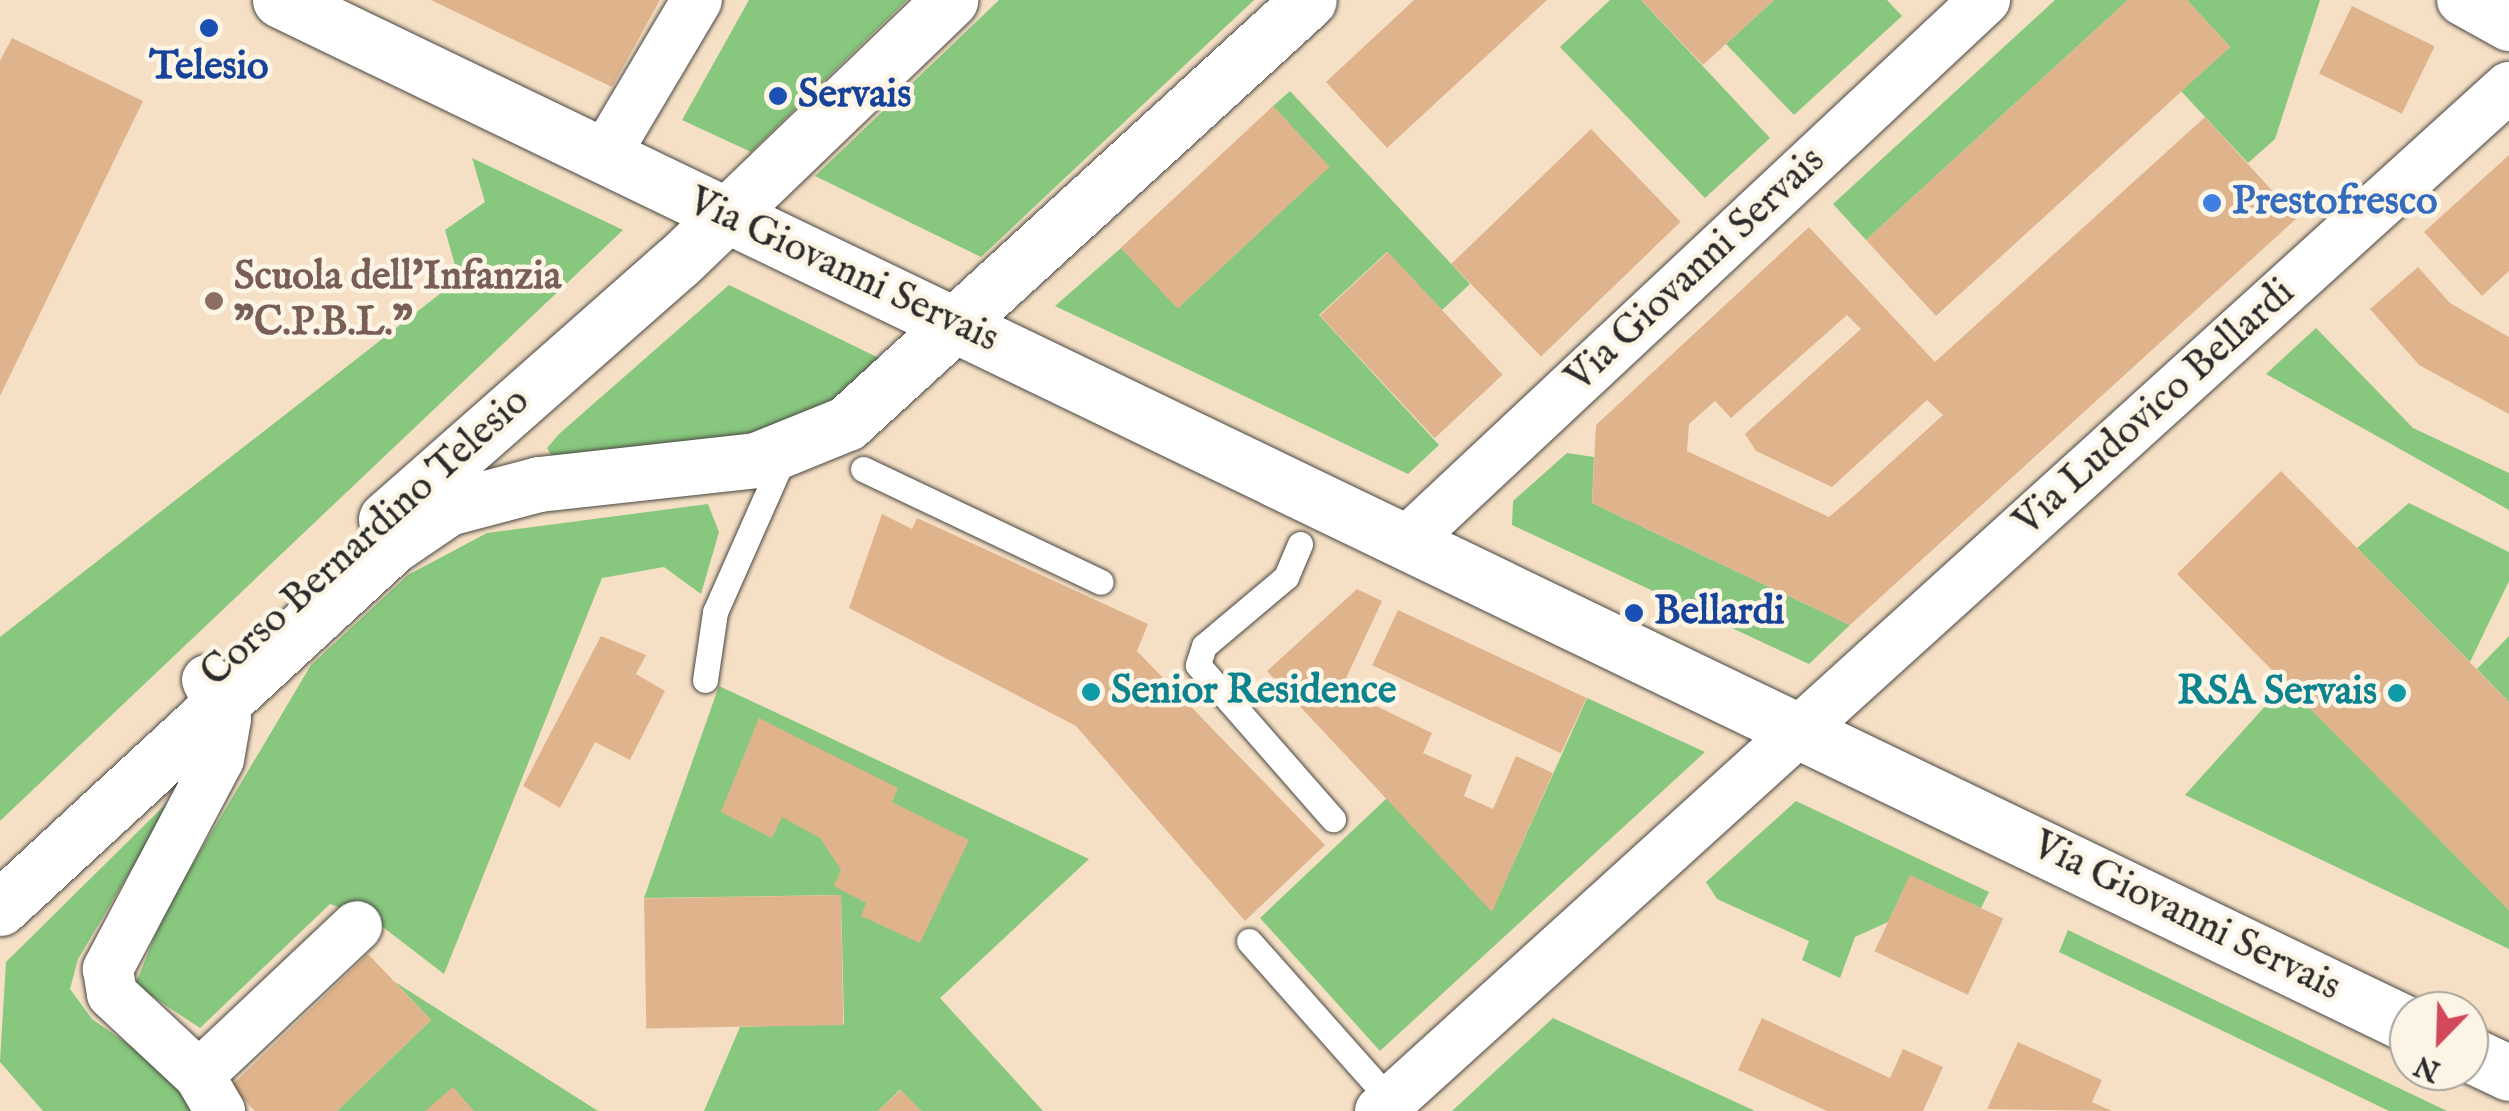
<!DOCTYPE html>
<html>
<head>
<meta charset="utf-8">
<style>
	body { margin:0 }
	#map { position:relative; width:2509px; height:1111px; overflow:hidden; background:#f6e0c5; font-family:"IM FELL English",serif }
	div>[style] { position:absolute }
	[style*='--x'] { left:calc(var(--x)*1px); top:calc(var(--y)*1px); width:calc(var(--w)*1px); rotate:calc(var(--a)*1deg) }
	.green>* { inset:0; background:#87c77e }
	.building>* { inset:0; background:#dfb48d; transform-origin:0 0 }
	.roads { filter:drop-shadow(0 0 2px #494642) drop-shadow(0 0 2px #494642) }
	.service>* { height:25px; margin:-12.5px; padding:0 12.5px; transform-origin:12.5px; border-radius:12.5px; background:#fff }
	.minor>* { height:50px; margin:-25px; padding:0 25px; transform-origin:25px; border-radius:25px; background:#fff }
	.tertiary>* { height:55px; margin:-27.5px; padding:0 27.5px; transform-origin:27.5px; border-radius:27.5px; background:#fff }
	.dots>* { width:28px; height:28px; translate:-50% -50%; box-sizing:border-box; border:5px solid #fcf5e5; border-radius:50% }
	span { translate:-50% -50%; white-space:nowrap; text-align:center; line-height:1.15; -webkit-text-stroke:9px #fcf5e5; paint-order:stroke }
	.transit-label { font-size:40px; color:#164399; font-weight:700 }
	.left { translate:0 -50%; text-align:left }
	.shop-label { font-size:40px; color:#366cbe; font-weight:700 }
	.street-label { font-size:40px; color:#2b2b2b }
	.education-label { font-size:40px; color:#785e54; font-weight:700 }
	.culture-label { font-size:40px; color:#0d838f; font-weight:700 }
	.right { translate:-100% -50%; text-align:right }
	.north { position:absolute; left:2389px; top:991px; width:100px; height:100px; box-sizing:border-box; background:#fcf5e5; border:2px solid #a8a49b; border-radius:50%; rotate:203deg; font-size:28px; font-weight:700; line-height:40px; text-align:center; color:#2b2b2b }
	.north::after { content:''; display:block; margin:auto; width:35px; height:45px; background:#d1495b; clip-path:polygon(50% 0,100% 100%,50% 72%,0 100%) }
</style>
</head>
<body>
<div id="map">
	<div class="green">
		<div style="clip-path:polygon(749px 0,907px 0,751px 152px,682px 120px)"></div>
		<div style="clip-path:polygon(999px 0,1254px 0,981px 257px,815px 176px)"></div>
		<div style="clip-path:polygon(1610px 0,1641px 0,1770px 138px,1705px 198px,1560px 47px)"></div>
		<div style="clip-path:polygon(1774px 0,1887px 0,1902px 16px,1794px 115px,1726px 44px)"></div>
		<div style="clip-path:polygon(2055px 0,2128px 0,1866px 240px,1833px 204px)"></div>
		<div style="clip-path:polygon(2187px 0,2320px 0,2275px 139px,2248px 163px,2181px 91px,2230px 47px)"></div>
		<div style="clip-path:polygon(1290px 91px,1470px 284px,1442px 310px,1387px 252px,1319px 315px,1439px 445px,1408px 474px,1055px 306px,1121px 248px,1178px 308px,1329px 167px,1273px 106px)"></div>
		<div style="clip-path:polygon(472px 158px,623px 230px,0 821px,0 637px,459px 279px,445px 230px,485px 202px)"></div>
		<div style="clip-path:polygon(729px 285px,883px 360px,800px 428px,553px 458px,547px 448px,559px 434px)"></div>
		<div style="clip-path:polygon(2316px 328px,2413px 428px,2509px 473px,2509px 510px,2266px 374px)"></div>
		<div style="clip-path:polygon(1567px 453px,1594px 457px,1592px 503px,1850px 625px,1809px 664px,1512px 525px,1513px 501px)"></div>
		<div style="clip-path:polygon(2409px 503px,2509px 552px,2509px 581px,2470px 662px,2357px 548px)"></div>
		<div style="clip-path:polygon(708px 504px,719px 532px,701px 594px,664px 567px,602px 578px,444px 974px,375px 921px,330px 904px,200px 1028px,135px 985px,166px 909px,311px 665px,408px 575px,487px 533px)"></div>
		<div style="clip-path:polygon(2509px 636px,2509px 702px,2477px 669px)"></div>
		<div style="clip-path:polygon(2286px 683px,2509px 910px,2509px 949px,2185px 795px)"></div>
		<div style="clip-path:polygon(719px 686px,1089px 859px,940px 998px,1043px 1111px,921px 1111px,900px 1090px,878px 1111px,704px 1111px,740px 1027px,844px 1024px,841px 895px,644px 898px)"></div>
		<div style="clip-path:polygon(1587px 698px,1705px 752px,1380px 1051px,1260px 918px,1387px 798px,1492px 911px)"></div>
		<div style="clip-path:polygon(176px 794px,78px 959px,70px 989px,92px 1019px,165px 1070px,198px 1111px,43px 1111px,0 1062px,6px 962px)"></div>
		<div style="clip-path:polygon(1796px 801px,1989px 892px,1981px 908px,1910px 876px,1888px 922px,1855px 937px,1840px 978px,1802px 960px,1809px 941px,1717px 899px,1706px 882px)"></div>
		<div style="clip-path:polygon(2068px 930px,2447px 1111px,2389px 1111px,2059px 952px)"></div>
		<div style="clip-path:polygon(395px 982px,598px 1111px,337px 1111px,431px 1020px)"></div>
		<div style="clip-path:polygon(1553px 1018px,1755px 1111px,1452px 1111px)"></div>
	</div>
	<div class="building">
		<div style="clip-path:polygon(431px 0,660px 0,612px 87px)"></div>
		<div style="clip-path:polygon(1414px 0,1547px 0,1387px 148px,1326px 82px)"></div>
		<div style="clip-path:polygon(1641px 0,1774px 0,1703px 65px)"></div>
		<div style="clip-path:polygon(2128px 0,2187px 0,2230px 47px,1936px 316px,1866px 240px)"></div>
		<div style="left:2352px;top:6px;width:92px;height:75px;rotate:26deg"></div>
		<div style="clip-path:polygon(12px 38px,143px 101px,0 396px,0 61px)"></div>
		<div style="left:1273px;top:106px;width:83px;height:208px;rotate:47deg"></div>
		<div style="clip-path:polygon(evenodd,2205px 117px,2297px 218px,1850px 625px,1592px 503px,1596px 425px,1809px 227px,1935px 362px,2205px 117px,1847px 315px,1861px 329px,1745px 434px,1756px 451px,1832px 487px,1927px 400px,1943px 415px,1856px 494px,1829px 517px,1687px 451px,1689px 424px,1715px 401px,1731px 418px,1847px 315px)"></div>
		<div style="left:1591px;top:129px;width:129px;height:194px;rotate:46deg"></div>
		<div style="clip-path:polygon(2509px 155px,2509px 271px,2482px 296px,2424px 232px)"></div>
		<div style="left:1388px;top:252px;width:168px;height:93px;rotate:47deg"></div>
		<div style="clip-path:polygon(2418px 267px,2450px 303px,2509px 337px,2509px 414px,2419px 365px,2370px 309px)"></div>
		<div style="clip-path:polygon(2281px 471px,2509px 702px,2509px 910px,2177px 574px)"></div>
		<div style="clip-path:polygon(882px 514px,912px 529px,917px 518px,1148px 624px,1137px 651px,1325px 845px,1245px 921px,1076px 726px,849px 608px)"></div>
		<div style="clip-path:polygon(1357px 589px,1382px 601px,1341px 689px,1432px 733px,1423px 753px,1472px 775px,1464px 796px,1493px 809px,1516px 756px,1553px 773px,1492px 912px,1267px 671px)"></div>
		<div style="left:1398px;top:610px;width:208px;height:61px;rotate:25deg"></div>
		<div style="clip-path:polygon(601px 636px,646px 655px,636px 674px,665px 691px,630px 760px,595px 742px,560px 808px,523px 786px)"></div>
		<div style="clip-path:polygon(759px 718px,898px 788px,892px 802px,969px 840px,920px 943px,861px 916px,866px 903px,834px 886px,841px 870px,820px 838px,782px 817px,772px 838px,721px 812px)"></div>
		<div style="left:1910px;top:875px;width:103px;height:84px;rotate:25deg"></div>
		<div style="left:841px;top:895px;width:130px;height:197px;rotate:89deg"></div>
		<div style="clip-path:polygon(368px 954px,431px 1020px,337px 1111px,255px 1111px,231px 1086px)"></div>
		<div style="clip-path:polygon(1762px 1018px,1890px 1078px,1903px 1049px,1943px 1067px,1923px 1111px,1827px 1111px,1738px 1070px)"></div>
		<div style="clip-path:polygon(2018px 1042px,2102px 1080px,2092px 1102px,2112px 1111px,1987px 1109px)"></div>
		<div style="clip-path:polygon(453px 1087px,474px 1111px,425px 1111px)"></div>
		<div style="clip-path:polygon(901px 1090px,921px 1111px,878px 1111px)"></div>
	</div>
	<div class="roads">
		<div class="service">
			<div style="--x:863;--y:469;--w:263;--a:25.4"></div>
			<div style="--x:1300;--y:544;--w:36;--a:113"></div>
			<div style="--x:1286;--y:577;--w:107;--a:139.9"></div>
			<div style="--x:1204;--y:646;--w:20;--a:108"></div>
			<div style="--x:1198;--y:665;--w:205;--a:48.8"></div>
			<div style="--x:705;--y:680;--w:69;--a:-81.6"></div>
			<div style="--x:715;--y:612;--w:171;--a:-66.1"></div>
			<div style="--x:1249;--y:941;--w:214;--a:48.4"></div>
		</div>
		<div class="minor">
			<div style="--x:2462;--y:0;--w:54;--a:29"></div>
			<div style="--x:605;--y:155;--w:180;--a:-59.3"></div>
			<div style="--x:1407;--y:541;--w:792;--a:-43.11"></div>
			<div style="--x:207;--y:680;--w:43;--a:64"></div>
			<div style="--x:226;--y:719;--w:41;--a:99.9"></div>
			<div style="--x:219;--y:759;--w:238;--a:117.9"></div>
			<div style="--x:108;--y:969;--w:25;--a:81"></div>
			<div style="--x:112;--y:994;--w:119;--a:43"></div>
			<div style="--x:199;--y:1075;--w:42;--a:59.7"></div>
			<div style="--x:199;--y:1075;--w:217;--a:-43.3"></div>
			<div style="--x:1380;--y:1111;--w:1524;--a:-42.21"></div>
		</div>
		<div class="tertiary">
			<div style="--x:280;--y:0;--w:2363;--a:25.71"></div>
			<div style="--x:386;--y:519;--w:389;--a:-41.4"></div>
			<div style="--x:678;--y:262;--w:378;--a:-43.9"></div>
			<div style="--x:0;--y:908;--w:534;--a:-42.72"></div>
			<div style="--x:392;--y:546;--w:68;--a:-34.2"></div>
			<div style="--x:448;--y:508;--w:94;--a:-14.8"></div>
			<div style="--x:539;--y:484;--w:218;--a:-6.3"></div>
			<div style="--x:756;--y:460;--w:98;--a:-22.1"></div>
			<div style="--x:847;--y:423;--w:626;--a:-42.48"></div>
			<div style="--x:2469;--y:1054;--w:44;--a:25.4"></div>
		</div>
	</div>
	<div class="dots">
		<div style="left:209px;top:28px;background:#1a4fb4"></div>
		<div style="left:778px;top:96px;background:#1a4fb4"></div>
		<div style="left:2212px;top:203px;background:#3f7fe0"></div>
		<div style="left:214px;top:301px;background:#8d6e63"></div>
		<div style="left:1634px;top:613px;background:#1a4fb4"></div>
		<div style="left:1091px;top:692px;background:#0f9aa8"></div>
		<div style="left:2397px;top:693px;background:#0f9aa8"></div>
	</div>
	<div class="transit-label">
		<span style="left:209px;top:68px">Telesio</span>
		<span class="left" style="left:798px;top:96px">Servais</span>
		<span class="left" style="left:1654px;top:613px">Bellardi</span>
	</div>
	<div class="shop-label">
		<span class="left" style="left:2232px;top:203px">Prestofresco</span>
	</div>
	<div class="street-label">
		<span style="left:1696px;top:270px;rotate:-43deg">Via Giovanni Servais</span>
		<span style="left:843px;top:271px;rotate:25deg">Via Giovanni Servais</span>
		<span style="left:2155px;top:408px;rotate:-42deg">Via Ludovico Bellardi</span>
		<span style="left:366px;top:538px;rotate:-42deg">Corso Bernardino Telesio</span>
		<span style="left:2186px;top:917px;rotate:26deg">Via Giovanni Servais</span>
	</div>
	<div class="education-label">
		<span class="left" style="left:234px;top:301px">Scuola dell'Infanzia<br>"C.P.B.L."</span>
	</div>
	<div class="culture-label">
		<span class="left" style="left:1111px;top:692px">Senior Residence</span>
		<span class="right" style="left:2377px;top:693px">RSA Servais</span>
	</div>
	<div class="north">N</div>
</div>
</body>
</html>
